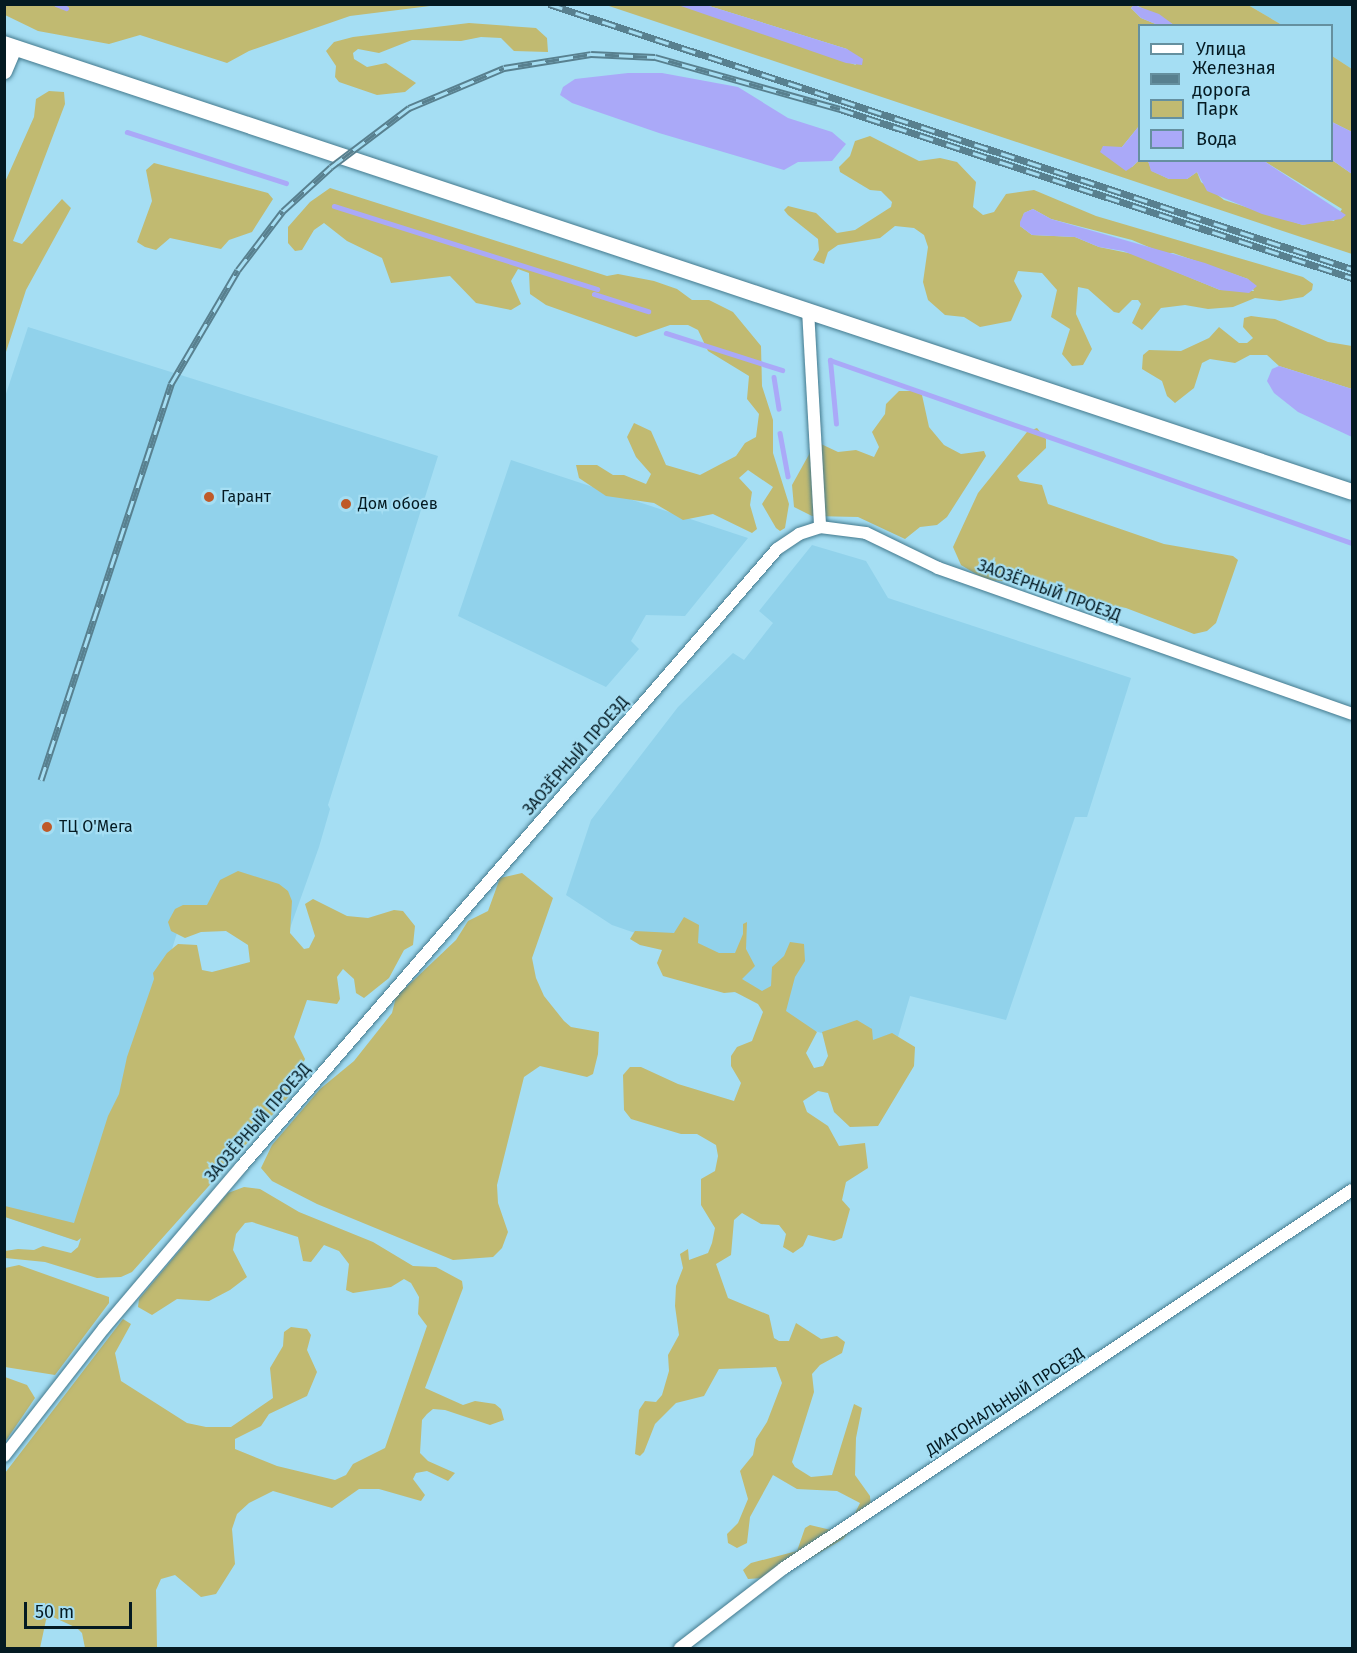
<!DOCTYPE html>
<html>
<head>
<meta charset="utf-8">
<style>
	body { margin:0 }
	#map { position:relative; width:1357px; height:1653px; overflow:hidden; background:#a5def3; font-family:"Fira Sans",sans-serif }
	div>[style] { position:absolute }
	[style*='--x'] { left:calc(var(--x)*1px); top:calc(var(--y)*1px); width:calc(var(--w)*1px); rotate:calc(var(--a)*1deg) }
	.built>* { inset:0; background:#91d2eb }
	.green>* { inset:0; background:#c1ba71 }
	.water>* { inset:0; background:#aaa9f8 }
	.stream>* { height:4.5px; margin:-2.25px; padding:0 2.25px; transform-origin:2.25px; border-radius:2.25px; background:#aaa9f8 }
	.roads { filter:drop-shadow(0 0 2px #43798d) drop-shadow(0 0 2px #43798d) }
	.minor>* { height:12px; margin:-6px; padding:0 6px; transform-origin:6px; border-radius:6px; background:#fff }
	.tertiary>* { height:15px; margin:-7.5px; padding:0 7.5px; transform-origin:7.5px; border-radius:7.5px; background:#fff }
	.secondary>* { height:16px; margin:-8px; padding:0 8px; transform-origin:8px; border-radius:8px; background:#fff }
	.rail>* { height:7px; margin-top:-3.5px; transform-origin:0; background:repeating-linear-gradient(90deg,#a5def3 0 14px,#58808f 0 28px); box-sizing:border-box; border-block:2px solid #58808f }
	.dots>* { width:16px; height:16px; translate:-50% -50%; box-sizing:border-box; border:3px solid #a5def3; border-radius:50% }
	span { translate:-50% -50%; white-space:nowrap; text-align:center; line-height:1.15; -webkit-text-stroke:4.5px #a5def3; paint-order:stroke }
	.poi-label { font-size:16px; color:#041a22 }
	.left { translate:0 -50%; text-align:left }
	.street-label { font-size:16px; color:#041a22 }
	.frame { position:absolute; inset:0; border:6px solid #041a22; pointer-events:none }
	.legend { position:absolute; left:1138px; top:24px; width:195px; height:138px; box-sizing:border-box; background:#a5def3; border:2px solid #65909f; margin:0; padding:8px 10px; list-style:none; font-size:18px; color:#041a22 }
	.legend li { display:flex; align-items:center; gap:12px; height:30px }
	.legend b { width:30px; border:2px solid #65909f }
	.scale { position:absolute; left:24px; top:1602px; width:108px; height:27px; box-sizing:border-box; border:3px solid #041a22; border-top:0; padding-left:8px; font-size:18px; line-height:21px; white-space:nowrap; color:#041a22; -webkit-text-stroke:4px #a5def3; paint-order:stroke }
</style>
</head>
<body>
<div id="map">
	<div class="built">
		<div style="clip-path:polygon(1248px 5px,1352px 5px,1352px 69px,1332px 56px,1332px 26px,1282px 25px)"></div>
		<div style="clip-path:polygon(28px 327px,438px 456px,328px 805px,330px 809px,319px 847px,284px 945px,183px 914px,81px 1238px,77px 1241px,5px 1217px,4px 400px)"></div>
		<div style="clip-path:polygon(511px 460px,748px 538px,685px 616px,646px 615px,631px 641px,639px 649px,606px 687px,458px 616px)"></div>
		<div style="clip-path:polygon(812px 545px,866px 561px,888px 598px,1131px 678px,1087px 817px,1075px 817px,1006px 1020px,910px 996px,893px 1054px,774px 1019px,764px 1001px,717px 987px,725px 964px,612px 925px,566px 895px,591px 820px,678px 707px,733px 653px,744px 660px,773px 623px,759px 611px)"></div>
	</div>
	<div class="green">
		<div style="clip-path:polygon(678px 4px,856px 65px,847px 49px,706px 5px,1134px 5px,1131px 8px,1141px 18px,1158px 25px,1140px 26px,1139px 126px,1122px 147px,1115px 148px,1132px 167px,1139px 160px,1148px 161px,1152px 171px,1169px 179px,1187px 179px,1197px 172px,1201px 182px,1224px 200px,1303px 225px,1322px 219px,1334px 221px,1342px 209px,1264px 161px,1332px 160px,1352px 174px,1352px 254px,606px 5px)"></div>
		<div style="clip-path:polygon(4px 5px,5px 4px,438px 5px,350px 16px,249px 51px,227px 63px,140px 35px,109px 44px,38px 31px,5px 15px)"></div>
		<div style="clip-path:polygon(1136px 5px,1248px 5px,1282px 25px,1174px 25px)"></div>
		<div style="clip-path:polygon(469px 23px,536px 28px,547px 38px,548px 52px,514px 51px,501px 38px,481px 37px,461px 41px,412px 40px,379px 53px,358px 49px,353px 53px,354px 59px,367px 67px,386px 63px,416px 83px,405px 92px,377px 95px,339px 82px,335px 77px,336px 66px,326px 51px,334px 42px,353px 37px)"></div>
		<div style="clip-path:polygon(1332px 56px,1352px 69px,1352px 132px,1332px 122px)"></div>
		<div style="clip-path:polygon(49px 91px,64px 92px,65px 104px,13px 241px,22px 244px,62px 199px,71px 208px,26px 290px,5px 355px,5px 182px,34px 117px,36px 99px)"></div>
		<div style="clip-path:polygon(evenodd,870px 136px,919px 161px,940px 158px,957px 162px,976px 182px,973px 207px,983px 215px,994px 212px,1006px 194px,1034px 190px,1096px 216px,1303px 277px,1313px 284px,1312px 290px,1303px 297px,1280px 301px,1255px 298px,1233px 307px,1208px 309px,1185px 305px,1161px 308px,1142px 330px,1132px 323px,1141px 304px,1138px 300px,1132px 300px,1119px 313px,1114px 312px,1088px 289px,1078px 287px,1076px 314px,1092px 349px,1083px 365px,1072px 366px,1062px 354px,1070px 329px,1051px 317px,1057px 290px,1042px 273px,1018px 271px,1014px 281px,1022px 296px,1011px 321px,980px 327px,964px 317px,945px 315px,928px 300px,923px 282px,928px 247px,924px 235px,914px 228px,895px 226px,880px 238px,838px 245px,828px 252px,824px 264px,813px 260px,819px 250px,818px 239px,788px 215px,784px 210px,788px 206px,816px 213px,837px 233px,855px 230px,891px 207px,892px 202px,881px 191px,870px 190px,840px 172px,839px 167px,850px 156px,855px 141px,870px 136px,1033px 209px,1051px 219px,1132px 240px,1163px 253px,1173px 253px,1248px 279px,1254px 291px,1220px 290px,1133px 254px,1099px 247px,1075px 237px,1032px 235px,1020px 226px,1024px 213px,1033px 209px)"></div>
		<div style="clip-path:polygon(154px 163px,268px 193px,273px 199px,252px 232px,229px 240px,221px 249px,170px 238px,156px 250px,145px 247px,137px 242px,152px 201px,146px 170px)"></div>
		<div style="clip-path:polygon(330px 188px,607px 276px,618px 274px,654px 281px,677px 289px,692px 300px,709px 300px,733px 312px,761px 346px,762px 386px,773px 420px,773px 453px,789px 504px,785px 528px,780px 531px,776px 528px,762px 504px,773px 487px,748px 470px,739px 478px,752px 492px,750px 505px,757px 529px,752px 533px,713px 514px,683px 520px,654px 503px,606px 496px,579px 478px,576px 465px,597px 465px,613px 475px,624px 475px,646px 484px,651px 474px,636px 457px,627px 437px,634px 423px,651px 431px,666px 465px,700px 475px,736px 456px,745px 443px,756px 437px,759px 414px,747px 399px,749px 376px,708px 351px,698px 330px,688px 325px,670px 325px,636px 337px,546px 305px,530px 294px,529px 273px,518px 269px,511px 281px,521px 304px,511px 310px,476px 303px,450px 276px,391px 283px,382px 258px,347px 241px,324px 223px,314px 230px,302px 250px,295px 251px,288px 243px,288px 227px,310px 202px)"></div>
		<div style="clip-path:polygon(1251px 316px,1275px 319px,1328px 342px,1352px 346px,1352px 389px,1279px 366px,1267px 355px,1250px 355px,1235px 363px,1210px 359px,1202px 363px,1194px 388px,1175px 403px,1167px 396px,1162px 381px,1142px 369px,1143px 355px,1149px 350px,1181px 351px,1209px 338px,1219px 327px,1239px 343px,1247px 343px,1253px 338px,1243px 327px,1244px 318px)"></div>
		<div style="clip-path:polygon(899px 391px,917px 391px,922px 395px,929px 427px,944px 445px,961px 454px,984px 451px,986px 456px,947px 517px,937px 525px,920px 527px,905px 539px,858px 517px,812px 516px,794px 507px,792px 485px,812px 449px,821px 444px,838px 452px,856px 450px,874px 457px,879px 447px,872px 432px,885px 414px,886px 404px)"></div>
		<div style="clip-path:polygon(1037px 428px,1046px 439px,1046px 448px,1017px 476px,1020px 481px,1042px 485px,1048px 504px,1164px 544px,1233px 556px,1238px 560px,1216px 623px,1207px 631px,1194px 634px,1126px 608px,1084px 601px,1051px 584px,986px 580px,961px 565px,953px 547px,978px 493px,1027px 432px)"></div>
		<div style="clip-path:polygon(238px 871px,279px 884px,288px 891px,292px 901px,290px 933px,304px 949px,309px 948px,315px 936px,305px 904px,313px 899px,347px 916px,368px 918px,394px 910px,403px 911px,415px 926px,413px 945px,404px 950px,389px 978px,364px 998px,356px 993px,354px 979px,343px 969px,337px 977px,340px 999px,337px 1004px,307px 1000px,294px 1037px,305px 1059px,291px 1094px,132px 1272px,121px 1277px,97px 1278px,45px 1262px,5px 1258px,5px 1251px,18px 1249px,34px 1250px,43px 1246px,71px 1253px,78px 1247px,81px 1238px,77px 1241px,5px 1217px,5px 1206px,74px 1223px,108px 1116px,119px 1094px,127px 1057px,154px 979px,153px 973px,167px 953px,178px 944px,197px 945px,202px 970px,212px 972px,250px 962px,248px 945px,226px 931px,201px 932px,185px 938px,171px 931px,168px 922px,175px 909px,183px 905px,207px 905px,220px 880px)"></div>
		<div style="clip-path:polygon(522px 873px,553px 898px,532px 958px,536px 978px,544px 996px,564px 1021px,571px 1027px,599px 1032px,598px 1054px,593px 1074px,587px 1077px,540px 1066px,524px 1077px,497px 1185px,498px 1203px,508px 1232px,502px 1248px,493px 1257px,453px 1260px,317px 1204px,272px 1181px,261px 1168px,272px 1145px,320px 1089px,354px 1061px,392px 1013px,396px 997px,456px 940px,468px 921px,488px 911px,500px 878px)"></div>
		<div style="clip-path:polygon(684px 917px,699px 925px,698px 943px,719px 953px,735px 953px,743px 934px,743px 924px,747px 922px,746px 949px,755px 966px,742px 979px,762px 991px,771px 986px,772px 967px,784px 956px,790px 942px,804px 944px,805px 961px,795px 977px,786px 1011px,817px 1032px,806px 1053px,814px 1068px,823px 1066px,828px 1056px,822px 1032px,857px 1020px,872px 1029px,873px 1040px,892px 1033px,915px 1047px,914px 1066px,878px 1126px,850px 1127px,834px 1112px,828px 1093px,818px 1091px,803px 1101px,807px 1112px,828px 1126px,839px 1146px,865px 1143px,868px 1168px,846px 1182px,842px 1200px,850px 1209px,842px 1238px,834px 1241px,808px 1235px,803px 1246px,793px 1253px,783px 1247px,786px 1234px,779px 1225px,761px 1224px,742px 1213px,734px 1220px,731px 1255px,716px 1264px,728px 1298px,769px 1315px,774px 1338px,779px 1341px,789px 1341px,796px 1323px,821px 1339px,837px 1336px,845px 1342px,842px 1353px,820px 1365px,812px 1374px,814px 1392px,792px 1462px,795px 1467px,811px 1477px,832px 1475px,854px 1404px,862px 1408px,856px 1438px,855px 1475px,870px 1496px,871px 1508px,843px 1539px,792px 1569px,765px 1578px,748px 1579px,743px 1570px,751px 1563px,797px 1551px,805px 1528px,810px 1525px,831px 1530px,853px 1517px,860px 1503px,837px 1491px,797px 1489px,773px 1475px,750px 1517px,747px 1543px,737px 1548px,728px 1543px,727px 1534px,738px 1523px,748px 1499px,740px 1471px,753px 1455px,756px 1439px,767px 1422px,782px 1383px,776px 1367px,719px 1369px,704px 1396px,676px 1403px,655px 1424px,644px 1452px,640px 1456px,635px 1454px,639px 1410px,645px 1401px,656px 1402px,662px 1395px,669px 1371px,668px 1355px,679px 1335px,675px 1306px,676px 1286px,683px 1268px,680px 1254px,688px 1249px,689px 1260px,708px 1253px,712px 1243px,715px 1228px,701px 1205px,701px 1179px,715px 1171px,718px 1156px,716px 1145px,697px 1134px,681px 1134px,631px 1119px,624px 1110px,623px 1075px,630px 1067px,641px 1067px,678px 1084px,734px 1101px,741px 1083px,731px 1066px,731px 1056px,737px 1047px,752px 1041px,763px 1012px,758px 1004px,735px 992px,724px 993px,663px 976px,657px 963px,662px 950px,640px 945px,630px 939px,635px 931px,674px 933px)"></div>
		<div style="clip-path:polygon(244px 1187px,260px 1189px,299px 1212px,373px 1242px,413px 1266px,436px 1267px,462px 1281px,463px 1288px,425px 1388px,463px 1405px,475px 1401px,495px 1404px,501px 1409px,504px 1420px,490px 1425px,445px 1410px,433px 1409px,427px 1414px,422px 1420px,420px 1453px,428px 1461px,455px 1473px,448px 1481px,427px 1471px,416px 1473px,413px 1479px,425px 1495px,421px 1501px,379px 1489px,359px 1489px,332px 1508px,273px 1491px,249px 1503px,237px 1514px,232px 1529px,235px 1564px,216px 1594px,201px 1597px,175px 1575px,161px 1579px,156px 1590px,157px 1648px,85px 1648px,82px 1633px,77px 1628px,53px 1617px,46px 1620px,40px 1648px,5px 1648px,5px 1473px,123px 1319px,131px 1324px,115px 1353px,121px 1381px,187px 1423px,206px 1427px,231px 1427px,273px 1398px,270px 1368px,283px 1346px,284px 1332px,291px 1327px,307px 1329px,311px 1335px,307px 1350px,317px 1372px,307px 1396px,269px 1414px,261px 1426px,235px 1439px,235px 1449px,277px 1466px,335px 1480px,346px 1475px,353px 1464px,385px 1448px,427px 1326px,418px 1314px,419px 1297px,411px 1283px,404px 1279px,391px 1287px,353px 1293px,346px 1290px,349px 1264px,339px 1251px,324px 1245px,311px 1262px,303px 1261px,298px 1237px,252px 1222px,245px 1223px,236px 1234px,233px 1250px,247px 1277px,230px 1290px,209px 1301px,177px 1299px,152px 1315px,138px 1307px,139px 1299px,228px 1193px)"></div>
		<div style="clip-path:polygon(19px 1265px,109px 1297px,109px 1303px,55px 1375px,5px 1367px,5px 1268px)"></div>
		<div style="clip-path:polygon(5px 1377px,27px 1385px,35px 1398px,5px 1442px)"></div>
	</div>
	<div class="water">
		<div style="clip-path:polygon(678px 5px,706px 5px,847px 49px,863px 59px,862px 65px,846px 63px)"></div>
		<div style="clip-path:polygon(1134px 5px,1159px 14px,1174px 25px,1158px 25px,1141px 18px,1131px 8px)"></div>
		<div style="clip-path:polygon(628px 73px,662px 73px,738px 87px,788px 118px,832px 132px,846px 144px,832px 161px,798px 162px,784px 170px,659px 133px,572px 103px,560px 95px,563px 87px,575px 79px)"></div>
		<div style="clip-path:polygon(1332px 122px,1352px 132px,1352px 174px,1332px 160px)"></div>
		<div style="clip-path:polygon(1139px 126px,1139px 160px,1132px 167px,1126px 171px,1100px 152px,1103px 146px,1122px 147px)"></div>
		<div style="clip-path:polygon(1148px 161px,1264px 161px,1346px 215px,1341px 219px,1303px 225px,1262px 214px,1207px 191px,1197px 172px,1187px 179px,1169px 179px,1151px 171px)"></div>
		<div style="clip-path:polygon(1033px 209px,1051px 219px,1205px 263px,1248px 279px,1257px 286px,1249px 293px,1220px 290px,1123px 251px,1099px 247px,1075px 237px,1032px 235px,1020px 226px,1020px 222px,1024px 213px)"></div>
		<div style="clip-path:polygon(1279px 366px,1352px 389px,1352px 437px,1298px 412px,1274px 393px,1267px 381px,1272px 369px)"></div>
	</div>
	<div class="stream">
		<div style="--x:56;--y:4;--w:11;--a:22"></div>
		<div style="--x:127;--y:132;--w:167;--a:17.8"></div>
		<div style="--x:334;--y:206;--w:276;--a:17.5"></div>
		<div style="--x:594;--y:294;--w:57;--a:17.5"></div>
		<div style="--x:666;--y:333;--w:122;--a:17.7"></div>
		<div style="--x:774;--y:377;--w:32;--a:81"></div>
		<div style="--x:836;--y:424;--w:64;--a:-95.4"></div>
		<div style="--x:830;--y:360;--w:553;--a:19.32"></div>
		<div style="--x:780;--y:433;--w:44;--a:79.5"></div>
	</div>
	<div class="roads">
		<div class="minor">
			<div style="--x:808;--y:310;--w:217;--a:86.8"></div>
			<div style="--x:4;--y:1456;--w:162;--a:-52"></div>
			<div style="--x:104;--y:1328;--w:211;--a:-49.6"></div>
			<div style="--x:241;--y:1167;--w:818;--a:-49.06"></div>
			<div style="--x:777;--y:549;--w:27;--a:-34"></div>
			<div style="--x:799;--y:534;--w:22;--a:-18"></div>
			<div style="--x:820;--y:527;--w:46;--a:7.4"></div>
			<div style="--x:866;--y:533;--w:80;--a:25.9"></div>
			<div style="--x:938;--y:568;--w:439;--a:19.4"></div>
			<div style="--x:680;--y:1648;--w:131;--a:-37.6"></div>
			<div style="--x:784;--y:1568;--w:682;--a:-33.64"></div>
		</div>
		<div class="tertiary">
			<div style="--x:4;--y:71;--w:26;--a:-67"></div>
		</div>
		<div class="secondary">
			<div style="--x:4;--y:44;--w:1420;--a:18.38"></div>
		</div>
	</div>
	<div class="rail">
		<div style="--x:549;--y:4;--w:846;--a:18.26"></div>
		<div style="--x:41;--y:780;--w:417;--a:-71.8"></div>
		<div style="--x:171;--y:384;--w:132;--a:-59.6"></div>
		<div style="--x:238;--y:270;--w:74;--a:-52.7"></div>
		<div style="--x:283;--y:211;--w:65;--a:-42.5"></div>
		<div style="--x:331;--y:167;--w:98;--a:-37.1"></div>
		<div style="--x:409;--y:108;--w:103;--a:-22.8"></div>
		<div style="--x:504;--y:68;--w:88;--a:-9.1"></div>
		<div style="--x:591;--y:54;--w:64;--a:2.7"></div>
		<div style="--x:655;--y:57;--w:192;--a:15.7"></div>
		<div style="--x:840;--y:109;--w:539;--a:18.27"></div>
	</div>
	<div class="dots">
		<div style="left:209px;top:497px;background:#bf5a29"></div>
		<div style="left:346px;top:504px;background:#bf5a29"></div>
		<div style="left:47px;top:827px;background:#bf5a29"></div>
	</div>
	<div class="poi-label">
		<span class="left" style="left:221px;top:497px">Гарант</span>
		<span class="left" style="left:358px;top:504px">Дом обоев</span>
		<span class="left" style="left:59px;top:827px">ТЦ О'Мега</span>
	</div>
	<div class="street-label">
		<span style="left:1049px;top:591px;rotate:20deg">ЗАОЗЁРНЫЙ ПРОЕЗД</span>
		<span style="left:576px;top:756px;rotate:-49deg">ЗАОЗЁРНЫЙ ПРОЕЗД</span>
		<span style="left:258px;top:1123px;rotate:-49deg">ЗАОЗЁРНЫЙ ПРОЕЗД</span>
		<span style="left:1005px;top:1402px;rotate:-33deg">ДИАГОНАЛЬНЫЙ ПРОЕЗД</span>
	</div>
	<div class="frame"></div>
	<ul class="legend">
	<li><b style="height:8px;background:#fff"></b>Улица</li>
	<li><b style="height:8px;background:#58808f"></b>Железная дорога</li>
	<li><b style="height:16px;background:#c1ba71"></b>Парк</li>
	<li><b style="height:16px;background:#aaa9f8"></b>Вода</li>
	</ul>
	<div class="scale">50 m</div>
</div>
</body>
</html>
